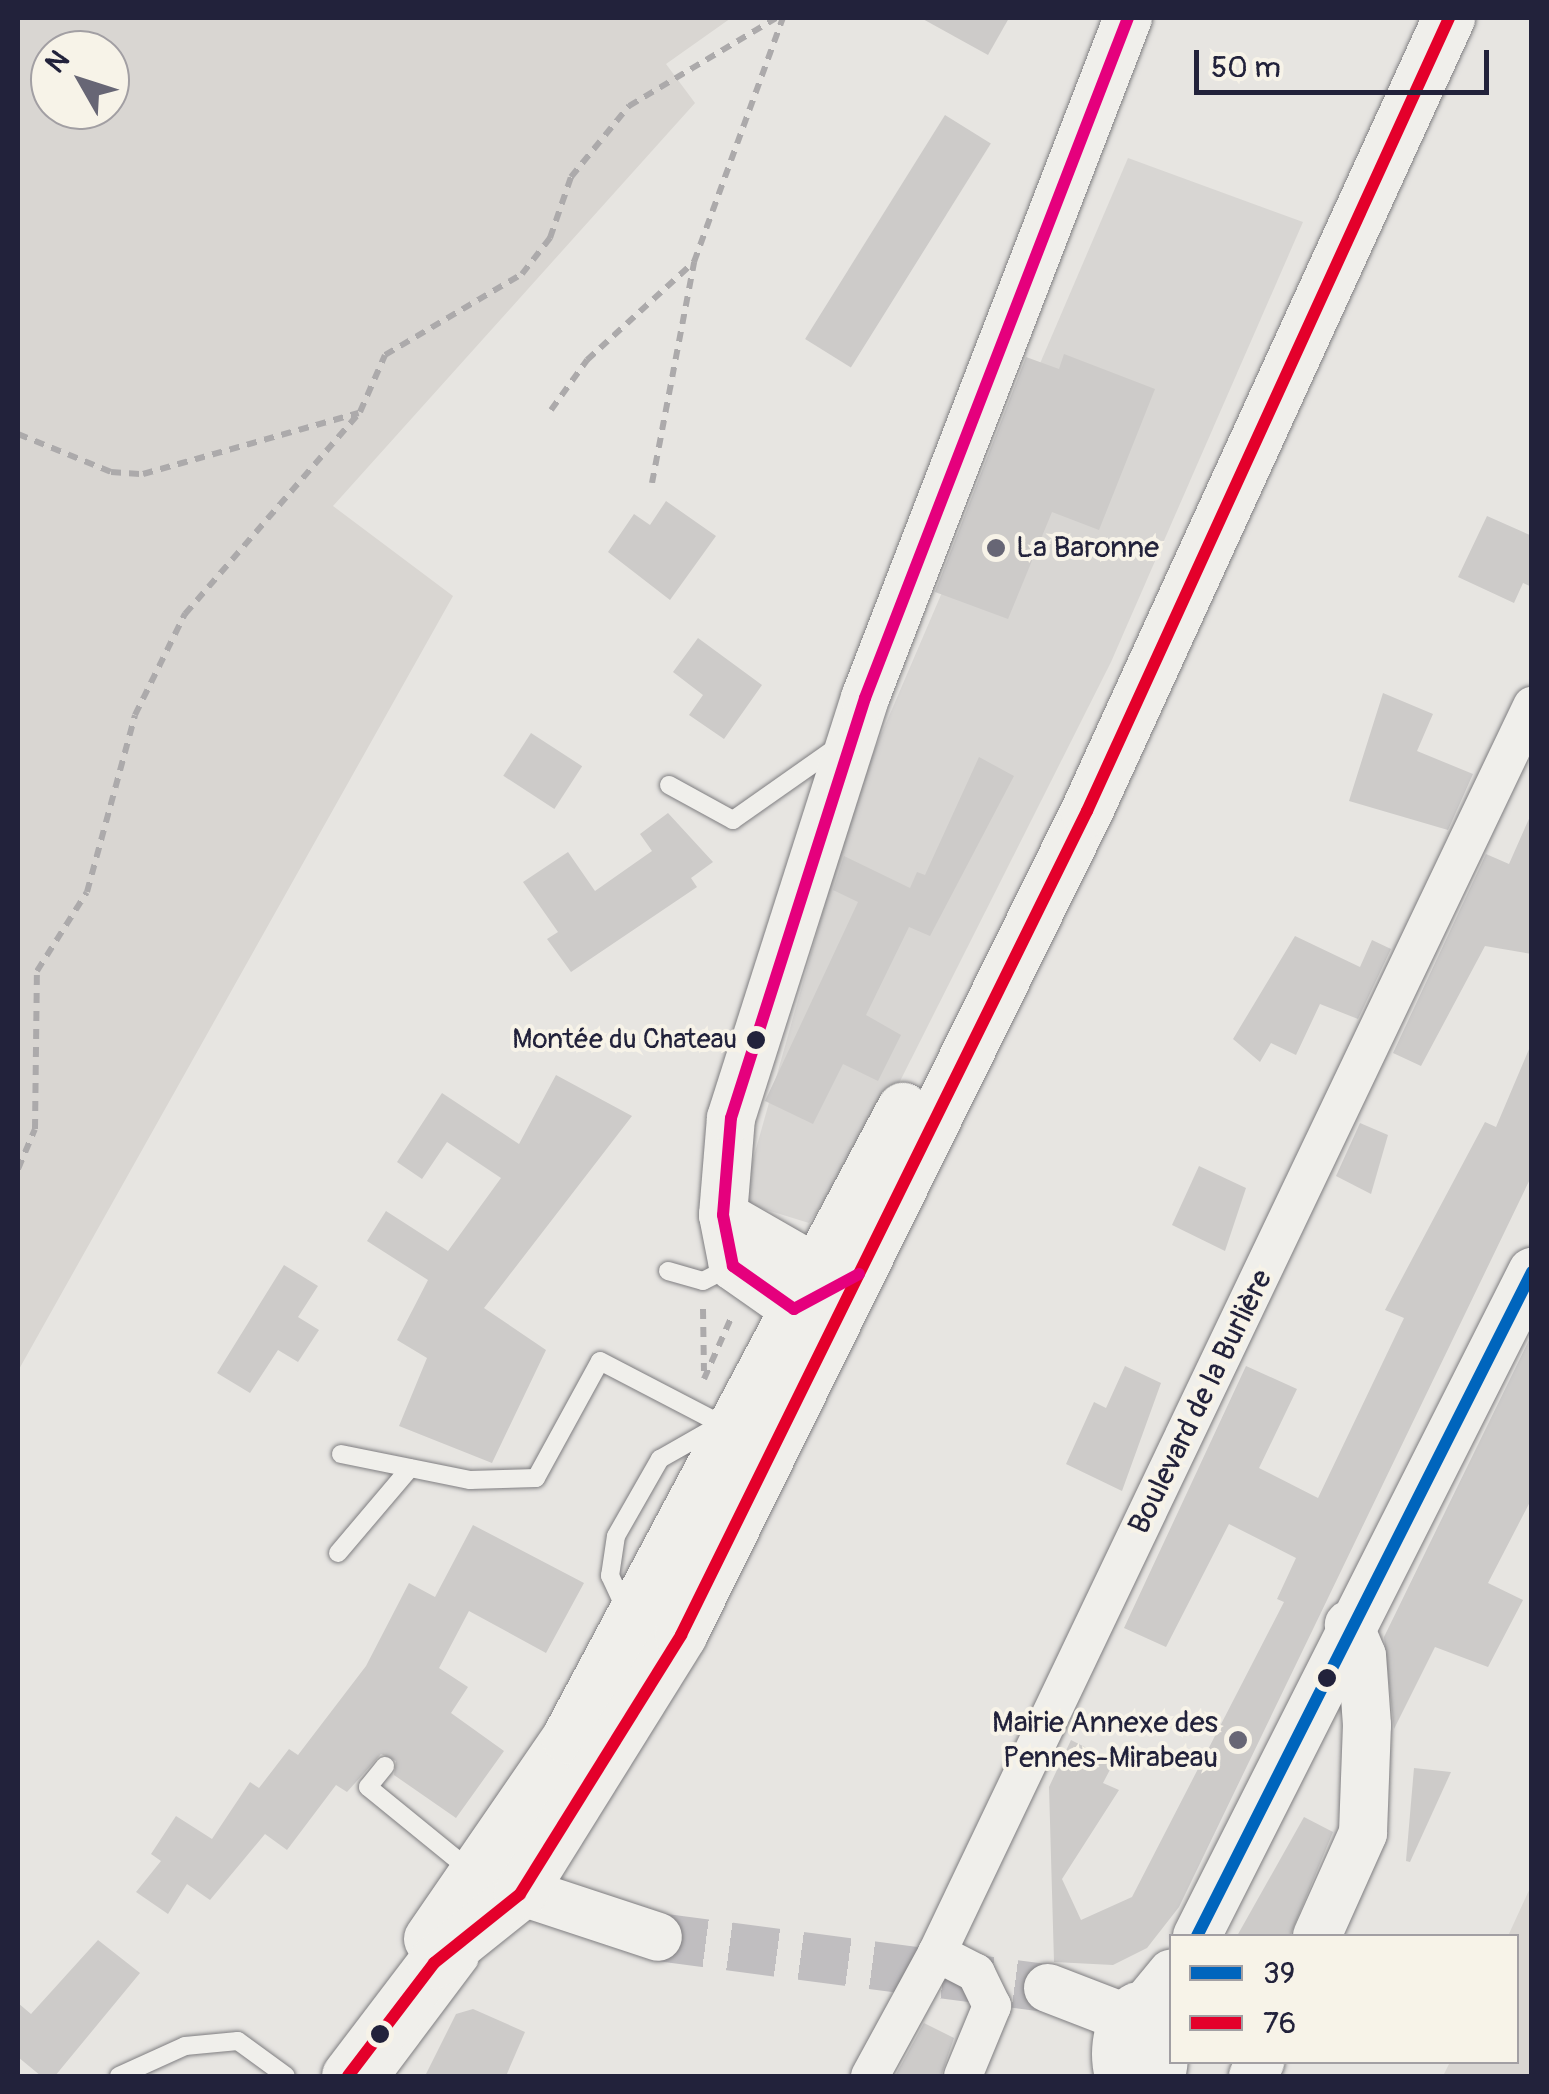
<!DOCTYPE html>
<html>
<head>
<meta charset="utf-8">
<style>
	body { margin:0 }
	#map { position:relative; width:1549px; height:2094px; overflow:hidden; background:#e7e5e1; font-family:Pangolin,sans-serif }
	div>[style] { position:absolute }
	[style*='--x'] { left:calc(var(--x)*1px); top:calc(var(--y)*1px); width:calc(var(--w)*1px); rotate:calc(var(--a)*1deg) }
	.built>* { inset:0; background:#d8d6d3 }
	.green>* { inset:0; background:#d9d6d2 }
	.building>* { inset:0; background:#cdcbc9; transform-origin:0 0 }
	.tertiary-tunnel>* { height:48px; margin-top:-24px; transform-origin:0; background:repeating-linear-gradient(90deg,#c0bec0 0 48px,transparent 0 72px) }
	.path>* { height:6px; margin-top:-3px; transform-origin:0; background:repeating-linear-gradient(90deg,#acaaab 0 10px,transparent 0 18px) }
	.roads { filter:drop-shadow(0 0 2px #7f7e81) drop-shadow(0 0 2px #7f7e81) }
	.service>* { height:18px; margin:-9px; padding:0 9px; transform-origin:9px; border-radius:9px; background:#f0efeb }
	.minor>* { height:38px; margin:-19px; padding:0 19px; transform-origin:19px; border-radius:19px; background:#f0efeb }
	.tertiary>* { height:48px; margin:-24px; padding:0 24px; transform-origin:24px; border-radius:24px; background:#f0efeb }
	.tertiary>.ring { margin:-24px; padding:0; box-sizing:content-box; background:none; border:48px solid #f0efeb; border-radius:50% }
	.secondary>* { height:52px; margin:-26px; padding:0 26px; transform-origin:26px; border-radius:26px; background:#f0efeb }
	.bus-1>* { height:12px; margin:-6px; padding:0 6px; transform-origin:6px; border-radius:6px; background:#0065bd }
	.bus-2>* { height:12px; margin:-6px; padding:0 6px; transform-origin:6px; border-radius:6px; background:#e4002b }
	.bus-3>* { height:12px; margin:-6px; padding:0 6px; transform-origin:6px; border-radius:6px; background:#e5007d }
	.dots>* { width:28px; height:28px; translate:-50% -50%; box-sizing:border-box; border:5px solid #f7f3e8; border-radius:50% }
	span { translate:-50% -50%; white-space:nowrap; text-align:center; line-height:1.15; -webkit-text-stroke:8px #f7f3e8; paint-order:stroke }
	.bus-label { font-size:28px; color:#22223b }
	.right { translate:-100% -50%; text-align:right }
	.poi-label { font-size:30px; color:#22223b }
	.left { translate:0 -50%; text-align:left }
	.street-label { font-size:30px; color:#22223b }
	.frame { position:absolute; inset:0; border:20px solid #22223b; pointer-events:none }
	.legend { position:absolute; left:1169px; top:1934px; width:350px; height:130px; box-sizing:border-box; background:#f7f3e8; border:2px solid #a29fa3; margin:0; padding:12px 18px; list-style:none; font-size:30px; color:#22223b }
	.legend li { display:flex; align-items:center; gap:20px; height:50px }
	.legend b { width:50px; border:2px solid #a29fa3 }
	.north { position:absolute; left:30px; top:30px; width:100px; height:100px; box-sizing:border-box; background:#f7f3e8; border:2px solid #a29fa3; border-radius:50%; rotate:309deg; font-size:28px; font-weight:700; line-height:40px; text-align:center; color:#22223b }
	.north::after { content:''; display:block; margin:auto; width:35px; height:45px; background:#676675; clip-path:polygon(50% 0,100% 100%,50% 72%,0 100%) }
	.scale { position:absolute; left:1194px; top:50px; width:295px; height:45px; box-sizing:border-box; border:5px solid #22223b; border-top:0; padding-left:12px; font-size:30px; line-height:35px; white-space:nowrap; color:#22223b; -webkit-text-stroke:8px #f7f3e8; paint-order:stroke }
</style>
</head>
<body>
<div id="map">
	<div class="built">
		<div style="clip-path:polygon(1128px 158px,1303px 222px,1111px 662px,887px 1107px,809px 1223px,741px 1202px,857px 791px)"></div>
	</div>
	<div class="green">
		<div style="clip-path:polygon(evenodd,18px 18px,731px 18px,666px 64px,695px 103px,333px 506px,453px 596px,18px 1371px,18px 18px,50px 50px,110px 50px,110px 110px,50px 110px,50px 50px)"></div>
		<div style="clip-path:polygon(1531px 1886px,1531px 2076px,1443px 2076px,1450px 2062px,1516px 2062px,1516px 1936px,1508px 1936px)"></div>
	</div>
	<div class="building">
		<div style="clip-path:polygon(921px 18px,1009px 18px,988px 55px)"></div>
		<div style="left:945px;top:115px;width:54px;height:264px;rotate:32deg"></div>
		<div style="clip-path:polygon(1064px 354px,1155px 389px,1099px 530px,1052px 512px,1008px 619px,935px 592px,1026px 357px,1059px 369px)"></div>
		<div style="clip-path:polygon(666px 501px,716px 536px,670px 600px,608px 552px,634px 514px,650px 525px)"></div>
		<div style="clip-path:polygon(1487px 516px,1532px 536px,1532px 587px,1523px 583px,1514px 603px,1458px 577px)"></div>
		<div style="clip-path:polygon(698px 638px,762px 685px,724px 739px,689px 715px,703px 695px,673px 672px)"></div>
		<div style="clip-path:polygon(1383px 693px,1433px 714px,1417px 751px,1473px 774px,1448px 830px,1349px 801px)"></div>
		<div style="left:531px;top:733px;width:61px;height:51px;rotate:33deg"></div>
		<div style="clip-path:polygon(979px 757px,1014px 776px,930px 936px,909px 927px,866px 1015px,901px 1035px,878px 1081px,843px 1064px,813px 1124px,765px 1101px,858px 902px,833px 890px,844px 856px,910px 888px,917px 872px,925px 875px)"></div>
		<div style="clip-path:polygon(1532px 812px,1532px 954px,1485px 946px,1421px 1066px,1393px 1053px,1486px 854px,1509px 864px)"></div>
		<div style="clip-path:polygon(668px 813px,713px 862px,691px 878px,697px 887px,571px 972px,547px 939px,558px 932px,523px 882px,568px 852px,595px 891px,652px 851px,640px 834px)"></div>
		<div style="clip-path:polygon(1295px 936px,1360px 967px,1372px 940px,1391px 949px,1358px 1019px,1320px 1004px,1296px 1055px,1271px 1043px,1260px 1062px,1233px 1039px)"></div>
		<div style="clip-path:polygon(1532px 1042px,1532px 1175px,1179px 1907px,1147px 1948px,1113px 1965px,1054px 1962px,1049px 1787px,1071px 1740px,1114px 1762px,1103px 1783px,1119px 1790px,1062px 1879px,1081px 1920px,1132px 1897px,1284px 1602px,1277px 1599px,1296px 1558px,1229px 1524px,1166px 1647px,1124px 1628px,1246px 1366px,1297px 1389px,1259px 1468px,1318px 1498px,1404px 1318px,1385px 1310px,1485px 1122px,1496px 1127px)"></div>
		<div style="clip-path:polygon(556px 1075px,632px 1116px,484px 1308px,546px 1350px,492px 1463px,399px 1426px,427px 1358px,397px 1340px,428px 1280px,367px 1241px,386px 1211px,448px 1251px,501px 1178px,447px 1142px,422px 1179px,397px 1162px,442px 1093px,519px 1144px)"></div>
		<div style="clip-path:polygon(1360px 1123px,1388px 1135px,1371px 1194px,1336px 1176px)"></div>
		<div style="clip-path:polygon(1199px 1166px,1246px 1188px,1225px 1251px,1172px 1225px)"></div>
		<div style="clip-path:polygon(284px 1265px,318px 1286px,298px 1317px,319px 1330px,298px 1362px,278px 1350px,250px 1393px,217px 1373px)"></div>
		<div style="clip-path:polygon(1532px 1334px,1532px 1498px,1488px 1583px,1523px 1600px,1488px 1667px,1435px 1647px,1394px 1729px,1384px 1637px)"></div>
		<div style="clip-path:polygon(1125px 1366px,1161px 1383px,1122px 1491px,1066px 1464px,1094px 1402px,1106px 1408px)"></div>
		<div style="clip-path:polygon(473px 1525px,584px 1583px,546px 1653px,469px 1611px,439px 1668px,468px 1687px,451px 1713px,504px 1751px,456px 1818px,394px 1775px,396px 1761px,381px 1754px,347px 1792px,336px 1785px,287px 1850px,265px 1834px,210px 1900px,187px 1884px,168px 1914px,136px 1892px,161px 1861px,151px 1854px,176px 1816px,212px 1839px,250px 1782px,259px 1788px,289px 1749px,298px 1755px,366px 1666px,409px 1583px,435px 1597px)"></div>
		<div style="clip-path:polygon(1414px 1768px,1451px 1772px,1410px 1862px,1406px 1861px)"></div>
		<div style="clip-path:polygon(1304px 1817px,1333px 1832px,1290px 1936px,1237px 1936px)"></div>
		<div style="clip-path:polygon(98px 1940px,140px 1973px,55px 2076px,41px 2076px,18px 2057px,18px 2003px,31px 2014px)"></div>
		<div style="clip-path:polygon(473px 2009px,525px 2032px,506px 2076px,425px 2076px,456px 2014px)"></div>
		<div style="clip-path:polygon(924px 2023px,954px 2038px,941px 2076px,895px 2076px)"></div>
	</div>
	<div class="tertiary-tunnel">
		<div style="--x:658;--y:1937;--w:393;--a:7.5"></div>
	</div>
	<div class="path">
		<div style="--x:551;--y:410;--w:62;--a:-54.2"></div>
		<div style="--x:587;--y:360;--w:145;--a:-42.5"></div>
		<div style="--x:18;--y:434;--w:100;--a:22.2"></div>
		<div style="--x:111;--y:472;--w:32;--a:4"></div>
		<div style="--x:143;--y:474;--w:224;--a:-15.8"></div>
		<div style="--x:652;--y:483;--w:225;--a:-79.2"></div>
		<div style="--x:694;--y:262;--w:260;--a:-70"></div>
		<div style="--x:18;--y:1169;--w:43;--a:-67"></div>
		<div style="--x:35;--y:1129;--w:158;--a:-89.3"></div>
		<div style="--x:37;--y:971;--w:93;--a:-57.7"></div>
		<div style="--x:87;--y:892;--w:183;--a:-74.8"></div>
		<div style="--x:135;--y:715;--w:113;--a:-63.7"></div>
		<div style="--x:185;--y:614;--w:267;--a:-49.1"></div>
		<div style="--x:360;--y:412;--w:62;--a:-66.3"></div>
		<div style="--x:385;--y:355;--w:159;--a:-30.6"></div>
		<div style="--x:522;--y:274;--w:46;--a:-52.1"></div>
		<div style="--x:550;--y:238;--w:65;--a:-71"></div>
		<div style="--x:571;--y:177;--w:92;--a:-50.8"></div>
		<div style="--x:629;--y:106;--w:171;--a:-30.9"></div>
		<div style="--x:703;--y:1309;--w:62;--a:89.1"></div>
		<div style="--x:704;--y:1379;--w:67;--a:-66.1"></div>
	</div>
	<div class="roads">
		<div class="service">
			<div style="--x:669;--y:785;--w:73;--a:28.7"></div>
			<div style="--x:733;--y:820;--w:132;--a:-35.1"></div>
			<div style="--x:668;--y:1271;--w:36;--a:16"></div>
			<div style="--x:703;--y:1281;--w:34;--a:-27"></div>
			<div style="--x:341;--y:1454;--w:132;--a:11.4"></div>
			<div style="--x:470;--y:1480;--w:66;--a:-1.7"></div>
			<div style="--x:536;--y:1478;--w:133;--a:-61.3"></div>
			<div style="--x:600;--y:1361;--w:143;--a:27.5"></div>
			<div style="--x:338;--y:1553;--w:111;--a:-49.7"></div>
			<div style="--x:626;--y:1610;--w:38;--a:-115"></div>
			<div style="--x:610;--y:1576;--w:40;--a:-81.5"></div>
			<div style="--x:616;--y:1536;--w:89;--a:-60.3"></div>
			<div style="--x:660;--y:1459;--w:67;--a:-29.6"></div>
			<div style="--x:385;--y:1766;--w:27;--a:129"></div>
			<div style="--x:368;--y:1787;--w:133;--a:39.2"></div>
			<div style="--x:119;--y:2076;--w:72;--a:-24.4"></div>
			<div style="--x:185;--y:2046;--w:53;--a:-5.4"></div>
			<div style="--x:238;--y:2041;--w:59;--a:36.1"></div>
			<div style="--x:383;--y:2076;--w:144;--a:-53.2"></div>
		</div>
		<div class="minor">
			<div style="--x:870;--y:2076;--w:140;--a:-61.4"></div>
			<div style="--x:963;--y:2076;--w:76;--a:-67.5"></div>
			<div style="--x:992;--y:2006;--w:37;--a:-116"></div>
			<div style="--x:976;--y:1973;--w:44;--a:-152.9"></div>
			<div style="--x:937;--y:1953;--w:1382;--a:-64.49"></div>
		</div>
		<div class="tertiary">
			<div style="--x:723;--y:1215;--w:108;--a:29.9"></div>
			<div style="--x:817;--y:1269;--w:37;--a:107"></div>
			<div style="--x:830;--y:1287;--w:42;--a:148.6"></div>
			<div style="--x:794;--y:1309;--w:75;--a:-144.8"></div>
			<div style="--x:733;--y:1266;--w:52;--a:-101.1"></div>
			<div style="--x:723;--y:1215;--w:97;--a:-85.3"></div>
			<div style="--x:731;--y:1118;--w:441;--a:-72.3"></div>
			<div style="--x:865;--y:698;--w:729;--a:-68.86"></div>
			<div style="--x:486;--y:1880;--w:181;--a:18.3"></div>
			<div style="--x:1197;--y:1936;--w:744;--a:-63.23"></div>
			<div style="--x:1317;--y:1936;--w:113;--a:-65.9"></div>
			<div style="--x:1363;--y:1833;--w:108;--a:-87.9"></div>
			<div style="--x:1367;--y:1725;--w:69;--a:-94.1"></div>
			<div style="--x:1362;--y:1656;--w:34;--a:-113"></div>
			<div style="--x:1048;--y:1988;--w:75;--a:21.1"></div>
			<div class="ring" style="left:1116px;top:2006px;width:-12px;height:-12px"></div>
			<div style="--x:1143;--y:2008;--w:45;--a:-50.4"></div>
			<div style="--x:1253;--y:2076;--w:16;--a:-63"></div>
		</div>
		<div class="secondary">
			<div style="--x:430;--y:1939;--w:244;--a:-55.5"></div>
			<div style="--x:568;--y:1738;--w:713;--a:-61.96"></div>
			<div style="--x:348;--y:2076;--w:142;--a:-52.7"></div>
			<div style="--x:434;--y:1963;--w:110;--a:-38.7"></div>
			<div style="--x:520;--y:1894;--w:305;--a:-58.1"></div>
			<div style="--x:681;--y:1635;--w:919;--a:-63.77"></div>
			<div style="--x:1087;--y:811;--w:872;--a:-65.46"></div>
		</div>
	</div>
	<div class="bus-1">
		<div style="--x:1197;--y:1936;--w:744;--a:-63.23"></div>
	</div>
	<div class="bus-2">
		<div style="--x:348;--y:2076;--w:142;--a:-52.7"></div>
		<div style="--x:434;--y:1963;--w:110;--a:-38.7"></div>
		<div style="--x:520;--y:1894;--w:305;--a:-58.1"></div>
		<div style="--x:681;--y:1635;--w:919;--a:-63.77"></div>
		<div style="--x:1087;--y:811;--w:872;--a:-65.46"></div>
	</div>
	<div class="bus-3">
		<div style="--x:859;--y:1274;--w:74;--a:151.7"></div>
		<div style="--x:794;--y:1309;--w:75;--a:-144.8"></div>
		<div style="--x:733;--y:1266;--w:52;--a:-101.1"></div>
		<div style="--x:723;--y:1215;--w:97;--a:-85.3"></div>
		<div style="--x:731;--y:1118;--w:441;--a:-72.3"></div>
		<div style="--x:865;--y:698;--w:729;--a:-68.86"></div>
	</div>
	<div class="dots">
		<div style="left:996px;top:548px;background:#676675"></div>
		<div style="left:756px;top:1040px;background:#22223b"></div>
		<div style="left:1327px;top:1678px;background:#22223b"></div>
		<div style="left:1238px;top:1740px;background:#676675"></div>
		<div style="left:380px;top:2034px;background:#22223b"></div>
	</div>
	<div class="bus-label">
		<span class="right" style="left:737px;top:1040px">Montée du Chateau</span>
	</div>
	<div class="poi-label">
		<span class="left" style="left:1016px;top:548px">La Baronne</span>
		<span class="right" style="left:1218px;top:1740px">Mairie Annexe des<br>Pennes-Mirabeau</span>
	</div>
	<div class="street-label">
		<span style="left:1201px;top:1402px;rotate:-64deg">Boulevard de la Burlière</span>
	</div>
	<div class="frame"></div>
	<ul class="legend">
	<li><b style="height:12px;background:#0065bd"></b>39</li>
	<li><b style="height:12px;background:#e4002b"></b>76</li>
	</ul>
	<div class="north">N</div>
	<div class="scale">50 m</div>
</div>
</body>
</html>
